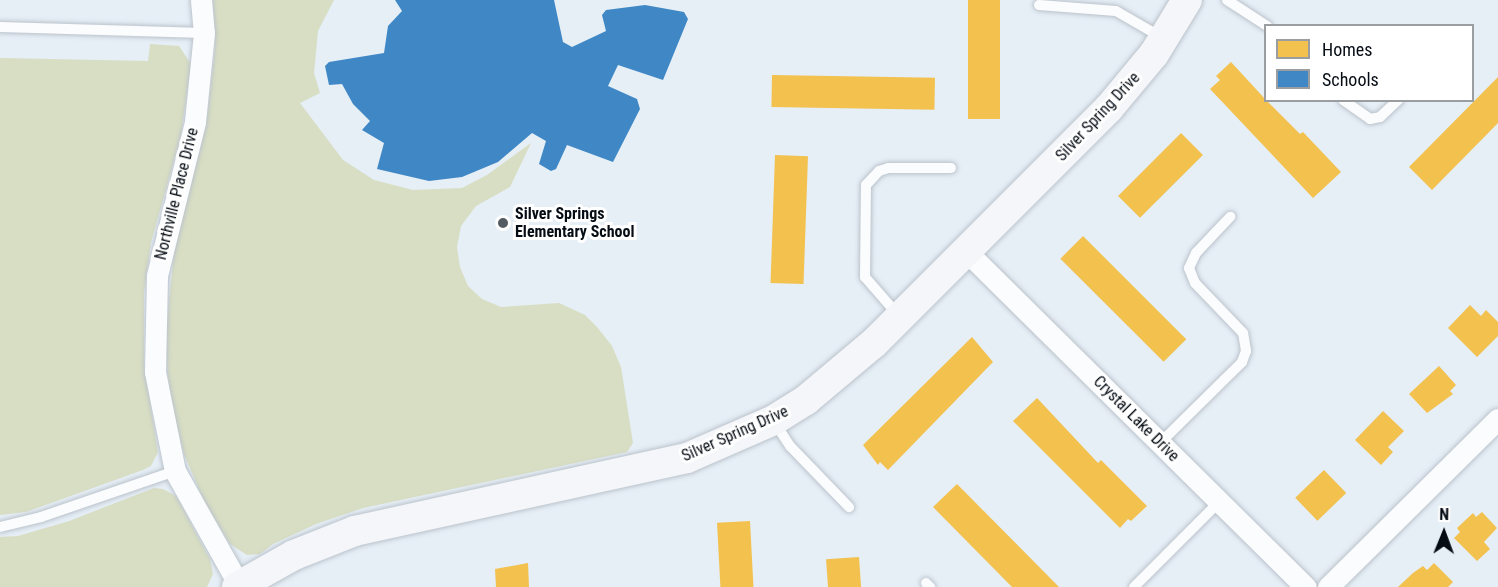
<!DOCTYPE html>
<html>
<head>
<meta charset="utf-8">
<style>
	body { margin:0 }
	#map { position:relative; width:1498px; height:587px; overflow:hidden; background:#e6eef6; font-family:"Roboto Condensed",sans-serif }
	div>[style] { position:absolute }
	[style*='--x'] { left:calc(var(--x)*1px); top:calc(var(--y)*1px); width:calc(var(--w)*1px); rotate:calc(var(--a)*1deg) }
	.green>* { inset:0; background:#d8dec3 }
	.homes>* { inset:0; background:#f2c14e; transform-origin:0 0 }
	.schools>* { inset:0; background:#3f88c5 }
	.roads { filter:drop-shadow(0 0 2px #bbc3cb) drop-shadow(0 0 2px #bbc3cb) }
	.lane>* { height:10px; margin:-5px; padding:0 5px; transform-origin:5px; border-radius:5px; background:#fbfcfe }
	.street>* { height:21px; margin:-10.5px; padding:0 10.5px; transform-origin:10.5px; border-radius:10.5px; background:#fbfcfe }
	.secondary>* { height:30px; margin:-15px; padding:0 15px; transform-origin:15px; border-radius:15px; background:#f4f6f9 }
	.dots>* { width:16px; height:16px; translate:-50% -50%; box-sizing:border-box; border:3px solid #fff; border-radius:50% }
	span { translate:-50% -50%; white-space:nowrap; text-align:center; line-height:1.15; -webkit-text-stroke:6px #fff; paint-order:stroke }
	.street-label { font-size:16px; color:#050c14 }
	.poi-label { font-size:16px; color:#050c14; font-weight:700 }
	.left { translate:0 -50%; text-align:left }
	.legend { position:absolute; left:1264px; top:24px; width:210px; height:78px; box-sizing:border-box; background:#fff; border:2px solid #9b9ea1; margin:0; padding:8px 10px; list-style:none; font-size:18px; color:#050c14 }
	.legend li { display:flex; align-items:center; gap:12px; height:30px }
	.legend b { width:30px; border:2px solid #9b9ea1 }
	.north { position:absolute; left:1414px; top:503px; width:60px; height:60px; -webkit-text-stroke:4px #fff; paint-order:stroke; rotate:1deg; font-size:16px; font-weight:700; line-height:24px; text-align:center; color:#050c14 }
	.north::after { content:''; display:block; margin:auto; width:21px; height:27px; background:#050c14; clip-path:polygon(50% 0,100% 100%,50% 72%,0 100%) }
</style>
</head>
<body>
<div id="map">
	<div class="green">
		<div style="clip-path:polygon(213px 0,334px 0,318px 31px,314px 73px,320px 93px,300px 103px,343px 160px,374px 180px,413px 190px,462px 188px,487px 175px,531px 143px,510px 187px,476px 206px,461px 226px,457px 247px,460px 267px,468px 286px,482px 299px,501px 307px,559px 303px,585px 315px,597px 327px,612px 346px,621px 367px,633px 443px,627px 452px,363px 508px,316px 524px,273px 544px,260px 554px,247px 555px,230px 544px,204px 501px,184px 454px,170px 400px,165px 341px,175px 243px,206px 127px,215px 48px)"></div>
		<div style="clip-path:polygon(150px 44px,179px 46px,191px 64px,181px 135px,151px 243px,144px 293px,144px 366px,158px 452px,151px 466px,143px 470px,26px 512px,0 515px,0 58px,148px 61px)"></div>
		<div style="clip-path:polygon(154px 488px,163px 489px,176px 496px,210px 559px,213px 574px,207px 587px,0 587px,0 537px,18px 536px,69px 521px)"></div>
	</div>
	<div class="homes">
		<div style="left:968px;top:0;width:32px;height:119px"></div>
		<div style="clip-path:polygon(1231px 62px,1266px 100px,1300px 134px,1303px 132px,1341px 172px,1313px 198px,1210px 89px,1220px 80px,1216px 76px)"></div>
		<div style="left:772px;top:75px;width:163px;height:32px;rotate:1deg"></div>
		<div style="clip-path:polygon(1498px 77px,1498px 123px,1432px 190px,1409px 167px)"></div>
		<div style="left:1181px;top:133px;width:31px;height:89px;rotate:45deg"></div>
		<div style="left:775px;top:155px;width:33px;height:128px;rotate:2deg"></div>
		<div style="left:1083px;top:236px;width:146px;height:32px;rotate:45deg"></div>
		<div style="clip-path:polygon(1470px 305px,1481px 316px,1486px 310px,1498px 322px,1498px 336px,1477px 357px,1448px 328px)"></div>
		<div style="clip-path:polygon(972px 337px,993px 362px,888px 470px,880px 462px,878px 465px,863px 445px)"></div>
		<div style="clip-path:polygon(1439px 366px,1456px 385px,1450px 391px,1453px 394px,1427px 413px,1409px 394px)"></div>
		<div style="clip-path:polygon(1037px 398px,1098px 463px,1101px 460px,1147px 506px,1131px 521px,1128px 519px,1120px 528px,1013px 421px)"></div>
		<div style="clip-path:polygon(1383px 411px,1404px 431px,1388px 447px,1393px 452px,1381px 465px,1355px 440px)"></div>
		<div style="left:1324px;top:470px;width:32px;height:40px;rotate:46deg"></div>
		<div style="clip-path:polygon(957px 484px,1059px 587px,1012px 587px,933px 507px)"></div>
		<div style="clip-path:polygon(1482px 512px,1497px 528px,1484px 542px,1490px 549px,1477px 561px,1454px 538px,1460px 532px,1457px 528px,1473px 513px,1476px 517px)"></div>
		<div style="left:750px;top:521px;width:66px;height:33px;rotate:87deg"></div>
		<div style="left:859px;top:557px;width:30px;height:33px;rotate:86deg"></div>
		<div style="clip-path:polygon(528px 563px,529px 587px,496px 587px,495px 569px)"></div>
		<div style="clip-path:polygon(1434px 563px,1453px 582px,1448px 587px,1398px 587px,1413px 573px,1423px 566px,1427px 570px)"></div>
	</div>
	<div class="schools">
		<div style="clip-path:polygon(395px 0,554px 0,563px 42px,572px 47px,606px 31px,602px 15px,606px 10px,645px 5px,684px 12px,688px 19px,663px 80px,618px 65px,608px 86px,637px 99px,640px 109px,613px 162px,567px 145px,556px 169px,551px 171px,539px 164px,546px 141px,532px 133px,498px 162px,462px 177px,429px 181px,377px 169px,384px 143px,362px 130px,370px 121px,353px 104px,342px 84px,329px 85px,325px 66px,329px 62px,384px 53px,388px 26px,402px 11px)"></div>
	</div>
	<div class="roads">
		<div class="lane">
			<div style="--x:1227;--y:0;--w:48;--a:33"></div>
			<div style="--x:1039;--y:5;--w:77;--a:4.5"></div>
			<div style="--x:1116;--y:11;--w:52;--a:30"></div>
			<div style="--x:0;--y:27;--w:204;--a:1.7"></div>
			<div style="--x:1343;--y:100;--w:33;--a:35"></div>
			<div style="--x:1370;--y:119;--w:10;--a:-11"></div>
			<div style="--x:1380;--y:117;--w:25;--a:-43"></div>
			<div style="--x:898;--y:315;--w:50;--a:-131"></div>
			<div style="--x:865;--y:277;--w:92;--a:-89.4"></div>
			<div style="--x:866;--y:185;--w:19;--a:-47"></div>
			<div style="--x:879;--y:171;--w:10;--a:-17"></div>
			<div style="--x:889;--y:168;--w:62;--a:0"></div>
			<div style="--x:775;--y:423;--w:27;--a:57"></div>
			<div style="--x:790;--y:446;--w:85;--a:46"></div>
			<div style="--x:1161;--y:442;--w:114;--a:-44.6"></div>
			<div style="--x:1242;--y:362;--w:12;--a:-70"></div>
			<div style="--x:1246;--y:351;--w:18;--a:-99"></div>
			<div style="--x:1243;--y:333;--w:69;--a:-133.8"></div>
			<div style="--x:1195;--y:283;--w:16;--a:-112"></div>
			<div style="--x:1189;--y:268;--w:17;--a:-65"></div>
			<div style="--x:1196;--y:253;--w:50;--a:-46.6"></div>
			<div style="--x:0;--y:527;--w:42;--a:-13.7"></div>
			<div style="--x:41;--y:517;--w:142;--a:-18.9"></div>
			<div style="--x:926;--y:583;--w:6;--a:45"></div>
			<div style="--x:1134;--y:587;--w:120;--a:-45"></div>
		</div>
		<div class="street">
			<div style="--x:201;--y:0;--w:33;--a:85"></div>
			<div style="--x:204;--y:33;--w:89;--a:95.8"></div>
			<div style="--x:195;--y:122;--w:159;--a:103.9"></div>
			<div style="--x:157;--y:276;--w:96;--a:91.2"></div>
			<div style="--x:155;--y:372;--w:101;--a:78.6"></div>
			<div style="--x:175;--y:471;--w:131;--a:60.7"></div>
			<div style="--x:966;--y:251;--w:478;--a:44.7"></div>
			<div style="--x:1328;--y:587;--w:239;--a:-44.7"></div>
		</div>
		<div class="secondary">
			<div style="--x:237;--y:587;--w:65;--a:-29.3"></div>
			<div style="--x:294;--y:555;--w:66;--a:-21.5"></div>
			<div style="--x:355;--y:531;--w:340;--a:-12.4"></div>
			<div style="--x:687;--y:458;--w:95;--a:-23.6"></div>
			<div style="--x:774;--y:420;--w:38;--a:-32"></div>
			<div style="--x:806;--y:400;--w:89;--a:-40"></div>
			<div style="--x:874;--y:343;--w:332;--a:-45"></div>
			<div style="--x:1109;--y:108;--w:70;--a:-50.2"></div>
			<div style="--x:1154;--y:54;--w:63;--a:-58.6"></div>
		</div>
	</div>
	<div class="dots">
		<div style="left:503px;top:223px;background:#545b63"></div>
	</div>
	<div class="street-label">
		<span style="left:1098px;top:117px;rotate:-47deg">Silver Spring Drive</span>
		<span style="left:177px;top:194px;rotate:-76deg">Northville Place Drive</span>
		<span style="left:1136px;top:419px;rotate:45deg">Crystal Lake Drive</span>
		<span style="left:735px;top:434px;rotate:-24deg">Silver Spring Drive</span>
	</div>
	<div class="poi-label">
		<span class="left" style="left:515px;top:223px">Silver Springs<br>Elementary School</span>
	</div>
	<ul class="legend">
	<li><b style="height:16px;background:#f2c14e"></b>Homes</li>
	<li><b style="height:16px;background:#3f88c5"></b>Schools</li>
	</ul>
	<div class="north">N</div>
</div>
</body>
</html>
